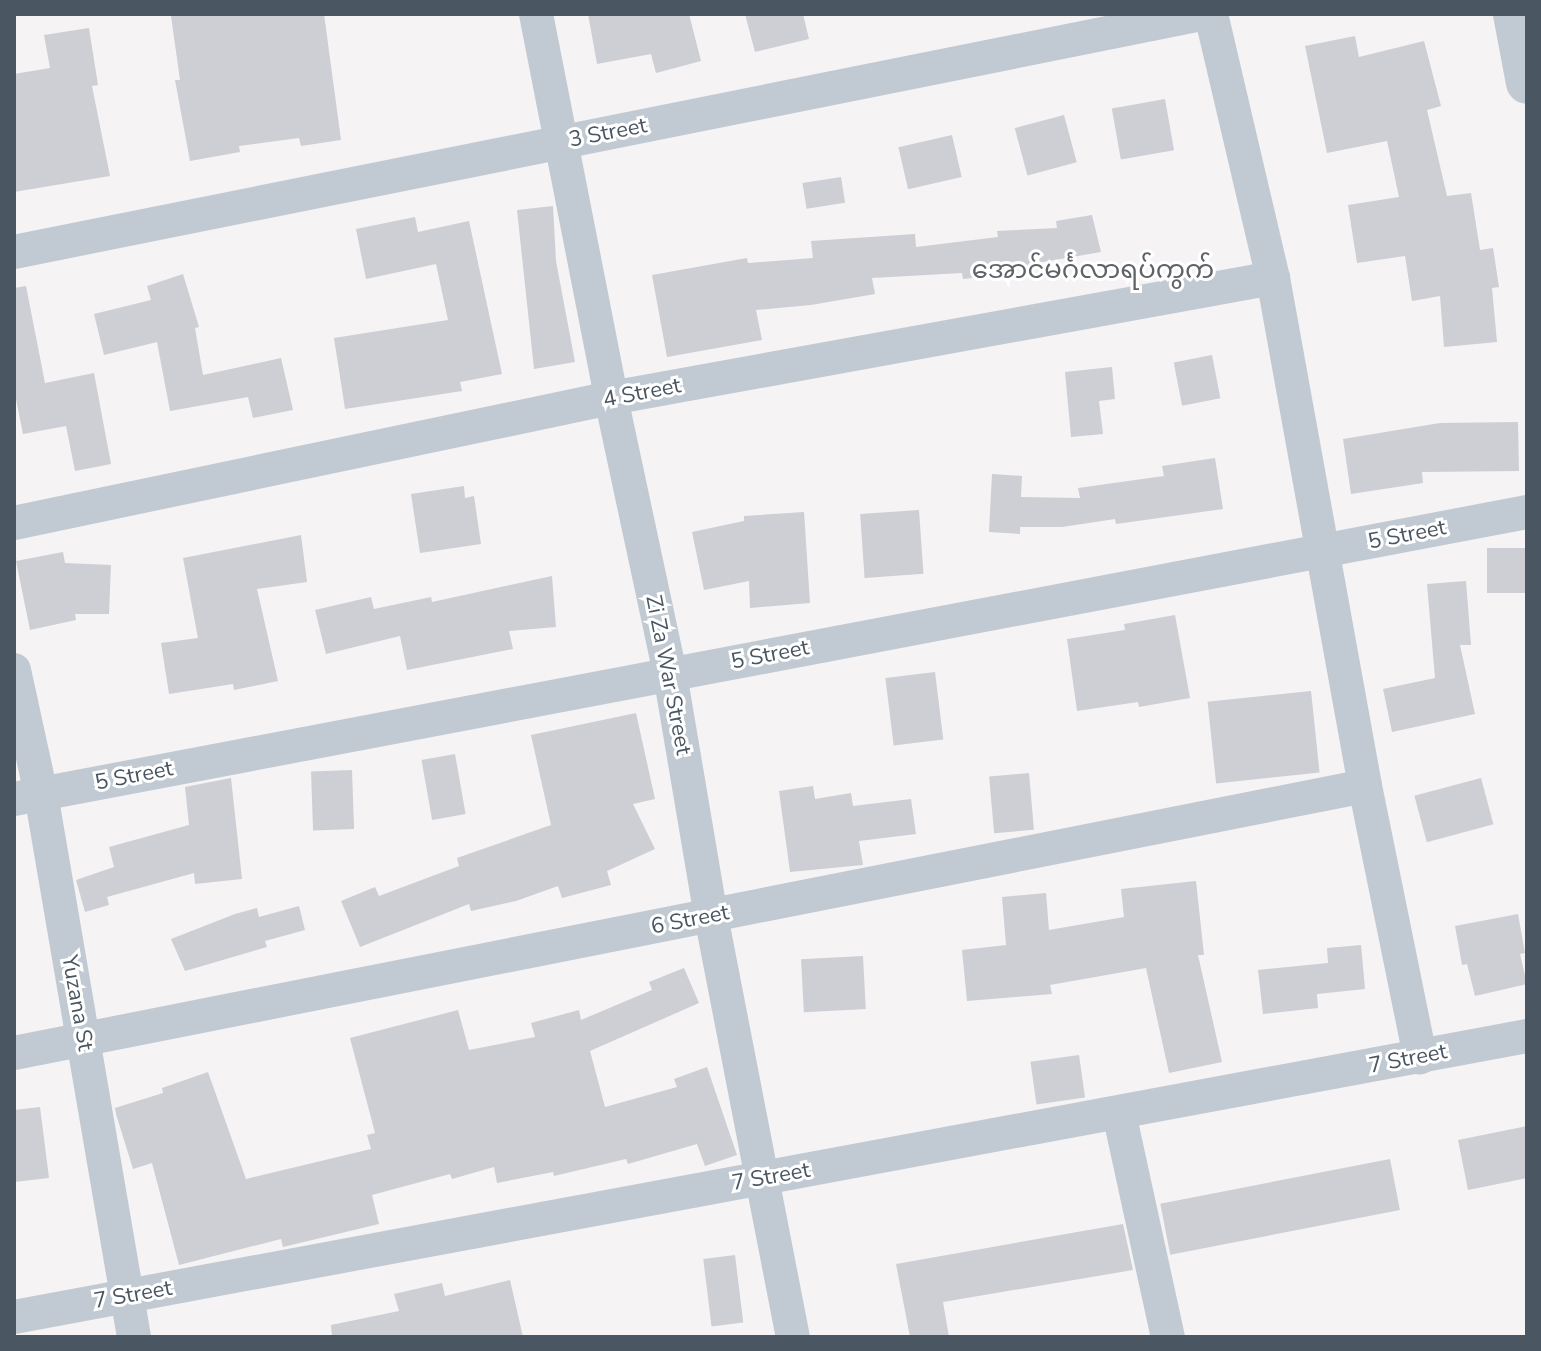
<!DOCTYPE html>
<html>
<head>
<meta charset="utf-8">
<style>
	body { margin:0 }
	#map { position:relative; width:1541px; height:1351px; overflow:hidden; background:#f5f3f3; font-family:"Nunito Sans","Noto Sans Myanmar",sans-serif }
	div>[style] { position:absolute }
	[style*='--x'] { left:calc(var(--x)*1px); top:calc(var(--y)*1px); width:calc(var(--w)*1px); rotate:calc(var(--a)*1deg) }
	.building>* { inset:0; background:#cdcfd5; transform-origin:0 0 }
	.minor>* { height:34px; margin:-17px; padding:0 17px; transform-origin:17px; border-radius:17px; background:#c1cad2 }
	.tertiary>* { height:42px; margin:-21px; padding:0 21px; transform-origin:21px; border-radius:21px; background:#c1cad2 }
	span { translate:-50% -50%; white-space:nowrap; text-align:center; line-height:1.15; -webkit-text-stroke:6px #fff; paint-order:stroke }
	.street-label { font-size:22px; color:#4a5661 }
	.quarter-label { font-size:26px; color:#5f6368 }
	.frame { position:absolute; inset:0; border:16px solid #4a5661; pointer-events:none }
</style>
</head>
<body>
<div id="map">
	<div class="building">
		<div style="clip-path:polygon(185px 14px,324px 14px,341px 140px,301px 146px,299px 138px,239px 146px,240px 152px,190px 161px,175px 80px,180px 80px,171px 16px)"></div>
		<div style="clip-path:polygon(588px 14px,689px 14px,701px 61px,656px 73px,651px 54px,597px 64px)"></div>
		<div style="clip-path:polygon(745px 14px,803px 14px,809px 39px,755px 52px)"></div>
		<div style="clip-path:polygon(89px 28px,98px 85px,92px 86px,110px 176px,14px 192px,14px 74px,50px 68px,44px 35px)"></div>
		<div style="clip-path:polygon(1355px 36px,1359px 57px,1424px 41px,1441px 106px,1427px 110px,1447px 196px,1471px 193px,1480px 250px,1493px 248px,1499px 287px,1492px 288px,1497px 342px,1444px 347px,1440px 296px,1412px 301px,1405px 256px,1357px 263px,1348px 205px,1399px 197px,1387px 141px,1327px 153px,1305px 46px)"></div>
		<div style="left:1165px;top:99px;width:52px;height:54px;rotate:80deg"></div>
		<div style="left:1064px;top:115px;width:49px;height:51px;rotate:75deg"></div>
		<div style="left:952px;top:135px;width:43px;height:55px;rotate:77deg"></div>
		<div style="left:841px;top:177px;width:26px;height:39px;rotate:81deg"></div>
		<div style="clip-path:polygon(553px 206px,556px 261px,575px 362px,534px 369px,517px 210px)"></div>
		<div style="clip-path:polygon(1092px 215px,1101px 252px,1037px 263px,1038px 267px,989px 270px,990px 276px,963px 279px,962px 273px,872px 278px,875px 294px,811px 305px,756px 310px,762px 340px,667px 357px,652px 275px,747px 258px,748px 263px,813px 258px,811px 241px,915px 234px,916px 247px,998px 237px,997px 231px,1057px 228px,1056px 221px)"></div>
		<div style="clip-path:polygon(415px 217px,418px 232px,469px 221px,502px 374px,460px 382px,462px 391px,345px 409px,334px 338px,448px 320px,436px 264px,366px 279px,356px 229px)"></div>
		<div style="clip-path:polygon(183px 274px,199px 327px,195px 328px,203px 375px,281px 358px,293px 410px,253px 418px,248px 397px,170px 411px,157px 342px,104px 355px,94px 314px,151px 300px,147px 286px)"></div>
		<div style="clip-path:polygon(26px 286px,45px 383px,94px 373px,111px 464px,75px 471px,66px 426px,23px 434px,14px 389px,14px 288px)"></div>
		<div style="left:1212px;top:355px;width:44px;height:39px;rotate:79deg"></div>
		<div style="clip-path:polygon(1112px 367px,1115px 399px,1099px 401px,1103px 434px,1071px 437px,1065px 372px)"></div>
		<div style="clip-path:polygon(1518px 422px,1519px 471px,1422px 472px,1423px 483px,1351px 494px,1343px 439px,1440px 423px)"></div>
		<div style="clip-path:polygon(1215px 458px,1223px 509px,1116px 524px,1115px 519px,1062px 527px,1020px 527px,1020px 534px,989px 532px,992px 474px,1022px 476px,1021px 497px,1080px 498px,1078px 488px,1164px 476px,1162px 466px)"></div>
		<div style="clip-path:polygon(464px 486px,465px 498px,474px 496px,481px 544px,420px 553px,411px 494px)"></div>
		<div style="left:919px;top:510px;width:64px;height:59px;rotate:86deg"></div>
		<div style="clip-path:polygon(804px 512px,810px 603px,750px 608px,749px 581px,704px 590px,692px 532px,744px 521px,744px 516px)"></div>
		<div style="clip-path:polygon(301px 535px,307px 582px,257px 589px,278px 681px,234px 690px,233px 684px,169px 694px,161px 643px,198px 638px,183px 558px)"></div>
		<div style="left:1527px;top:548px;width:45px;height:40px;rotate:90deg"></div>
		<div style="clip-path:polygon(63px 552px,65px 563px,111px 565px,109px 614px,75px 614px,76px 620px,30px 630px,16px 561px)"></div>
		<div style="clip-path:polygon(552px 576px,556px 627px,509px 631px,513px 649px,407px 670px,400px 636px,326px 654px,315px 610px,371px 597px,374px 609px,431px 597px,432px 602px)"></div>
		<div style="clip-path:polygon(1466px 581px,1471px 645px,1460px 645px,1475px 714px,1392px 732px,1383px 689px,1435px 678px,1427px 584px)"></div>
		<div style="clip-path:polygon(1175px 615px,1190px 698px,1139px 707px,1138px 702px,1077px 711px,1067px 639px,1125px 630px,1124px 624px)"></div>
		<div style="left:935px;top:672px;width:68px;height:50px;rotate:83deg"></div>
		<div style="left:1311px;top:691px;width:82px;height:104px;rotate:84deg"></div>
		<div style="clip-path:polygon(636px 713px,655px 799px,633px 804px,655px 849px,607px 871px,611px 885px,562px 898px,558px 886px,516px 901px,471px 911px,469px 904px,360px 947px,341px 901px,375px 887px,379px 896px,459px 866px,457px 858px,551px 825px,531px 735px)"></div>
		<div style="left:455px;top:754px;width:61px;height:34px;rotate:80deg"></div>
		<div style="left:352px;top:770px;width:59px;height:41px;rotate:88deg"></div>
		<div style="left:1029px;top:773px;width:57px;height:40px;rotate:85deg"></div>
		<div style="clip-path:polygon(231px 778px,242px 879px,195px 884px,194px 873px,107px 897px,109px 905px,85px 912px,76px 880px,114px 867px,109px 847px,189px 825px,185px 787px)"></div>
		<div style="left:1481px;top:778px;width:48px;height:69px;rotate:75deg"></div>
		<div style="clip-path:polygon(813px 786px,815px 799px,851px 793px,853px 806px,911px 799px,916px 834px,859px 841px,863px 865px,790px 872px,779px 791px)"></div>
		<div style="clip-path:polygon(1196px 881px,1204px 955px,1198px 955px,1222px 1062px,1169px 1073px,1146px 968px,1050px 985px,1052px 994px,967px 1001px,962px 950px,1006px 945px,1002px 897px,1046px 893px,1049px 930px,1124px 917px,1121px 889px)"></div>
		<div style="clip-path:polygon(299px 906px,305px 930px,265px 941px,267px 947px,185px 971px,171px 939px,235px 914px,257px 908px,259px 917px)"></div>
		<div style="clip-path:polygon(1518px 914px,1525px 953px,1520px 954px,1527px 984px,1475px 996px,1467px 964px,1462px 965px,1455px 926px)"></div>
		<div style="clip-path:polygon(1361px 945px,1365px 989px,1317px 994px,1318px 1008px,1263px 1014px,1258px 970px,1328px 963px,1327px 948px)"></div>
		<div style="left:863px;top:956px;width:53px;height:62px;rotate:87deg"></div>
		<div style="clip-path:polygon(684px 968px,699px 1003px,590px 1051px,605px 1107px,677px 1087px,674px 1079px,707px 1067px,737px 1155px,705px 1166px,697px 1144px,628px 1164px,626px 1159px,554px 1176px,553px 1172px,497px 1183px,494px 1167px,452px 1179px,450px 1174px,372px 1195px,379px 1224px,283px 1247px,281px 1239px,179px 1265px,152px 1163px,133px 1169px,116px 1114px,115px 1108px,163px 1093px,162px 1088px,208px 1072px,246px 1179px,371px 1149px,367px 1135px,375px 1133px,350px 1038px,458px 1010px,469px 1050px,535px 1037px,531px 1023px,579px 1010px,581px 1020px,652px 990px,649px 982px)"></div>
		<div style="left:1079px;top:1055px;width:43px;height:49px;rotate:82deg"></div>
		<div style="clip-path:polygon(40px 1107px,49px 1178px,14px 1182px,14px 1110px)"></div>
		<div style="clip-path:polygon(1527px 1126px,1527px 1178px,1468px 1190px,1458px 1140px)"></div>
		<div style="left:1390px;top:1159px;width:52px;height:234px;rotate:79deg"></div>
		<div style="clip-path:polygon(1123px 1224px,1133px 1270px,943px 1302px,949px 1337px,910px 1337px,896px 1264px)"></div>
		<div style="left:735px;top:1255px;width:68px;height:32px;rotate:83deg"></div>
		<div style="clip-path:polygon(510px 1280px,523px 1337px,332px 1337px,331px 1325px,399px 1311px,394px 1294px,442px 1283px,445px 1296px)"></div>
	</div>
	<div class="minor">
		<div style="--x:536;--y:14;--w:391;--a:78.9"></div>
		<div style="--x:611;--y:398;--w:282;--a:77.9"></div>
		<div style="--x:670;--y:674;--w:245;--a:80.4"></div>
		<div style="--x:711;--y:916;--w:429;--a:79"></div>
		<div style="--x:1211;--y:14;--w:271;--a:76.8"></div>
		<div style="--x:1273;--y:278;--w:516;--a:79.73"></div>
		<div style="--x:1365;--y:786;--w:277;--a:78.5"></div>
		<div style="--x:14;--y:252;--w:1212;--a:-11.33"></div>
		<div style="--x:14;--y:523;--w:610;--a:-11.83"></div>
		<div style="--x:611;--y:398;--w:673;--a:-10.27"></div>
		<div style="--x:14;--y:670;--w:127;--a:77.7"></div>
		<div style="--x:41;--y:794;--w:551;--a:80.28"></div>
		<div style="--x:14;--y:799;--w:1540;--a:-10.74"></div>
		<div style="--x:14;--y:1053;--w:1377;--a:-11.18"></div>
		<div style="--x:1119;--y:1113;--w:229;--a:77.7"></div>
		<div style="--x:14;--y:1317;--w:1539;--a:-10.52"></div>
	</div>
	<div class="tertiary">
		<div style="--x:1514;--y:14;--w:70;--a:79.3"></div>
	</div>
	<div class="street-label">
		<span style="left:608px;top:133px;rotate:-11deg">3 Street</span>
		<span style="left:642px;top:393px;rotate:-11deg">4 Street</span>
		<span style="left:1407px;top:535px;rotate:-11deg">5 Street</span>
		<span style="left:770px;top:655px;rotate:-11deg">5 Street</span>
		<span style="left:668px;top:675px;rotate:79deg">Zi Za War Street</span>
		<span style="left:134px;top:776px;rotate:-11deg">5 Street</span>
		<span style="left:690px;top:920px;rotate:-11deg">6 Street</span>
		<span style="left:77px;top:1003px;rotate:80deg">Yuzana St</span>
		<span style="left:1408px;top:1059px;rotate:-11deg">7 Street</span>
		<span style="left:771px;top:1177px;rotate:-10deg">7 Street</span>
		<span style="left:133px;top:1295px;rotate:-10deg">7 Street</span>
	</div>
	<div class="quarter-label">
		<span style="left:1093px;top:270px">အောင်မင်္ဂလာရပ်ကွက်</span>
	</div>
	<div class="frame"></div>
</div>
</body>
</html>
